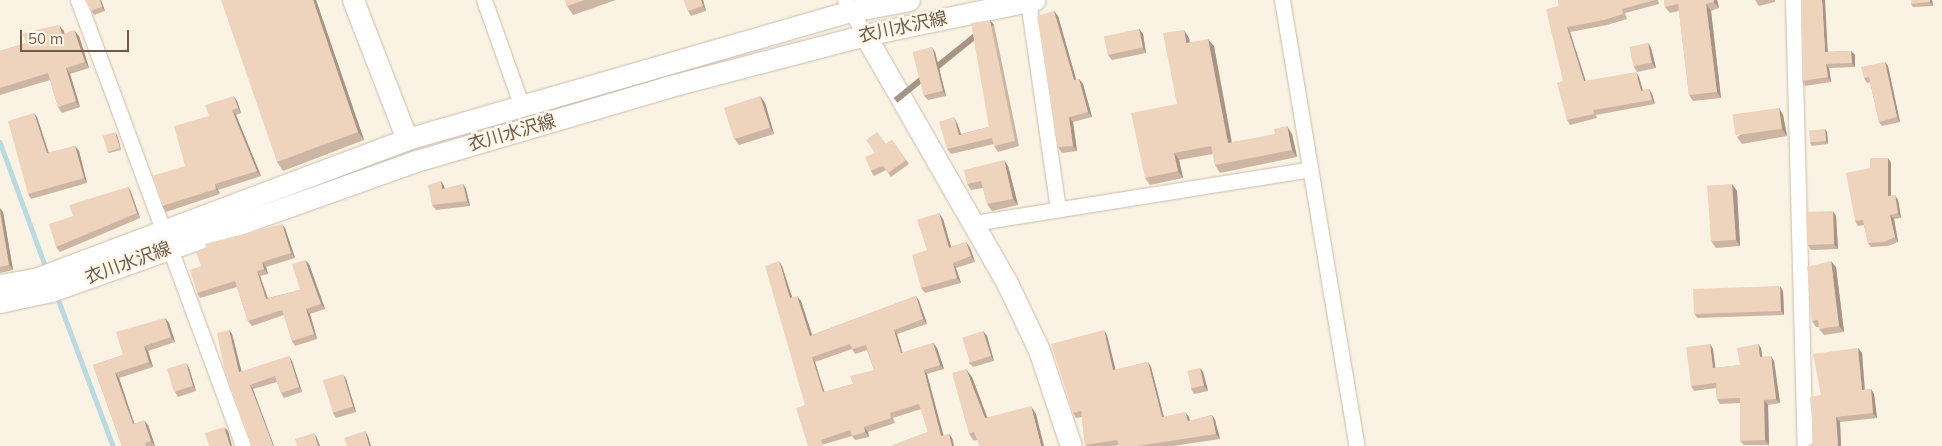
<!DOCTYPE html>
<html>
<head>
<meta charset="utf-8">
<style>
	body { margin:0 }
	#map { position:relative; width:1942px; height:446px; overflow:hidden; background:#faf3e3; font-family:Mulish,"Noto Sans JP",sans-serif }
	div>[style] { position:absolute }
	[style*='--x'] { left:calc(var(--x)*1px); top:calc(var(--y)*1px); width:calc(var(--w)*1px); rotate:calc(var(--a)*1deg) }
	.stream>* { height:4.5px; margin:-2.25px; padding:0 2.25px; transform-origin:2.25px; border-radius:2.25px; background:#b9dae2 }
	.roads { filter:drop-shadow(0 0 1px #cabbab) drop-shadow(0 0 1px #cabbab) }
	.street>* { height:15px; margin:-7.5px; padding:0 7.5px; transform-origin:7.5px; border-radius:7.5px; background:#fff }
	.secondary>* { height:21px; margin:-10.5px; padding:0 10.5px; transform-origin:10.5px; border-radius:10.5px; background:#fff }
	.wall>* { inset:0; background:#cdb5a3 }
	.shaded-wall>* { inset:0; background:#a79484; transform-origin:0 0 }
	.building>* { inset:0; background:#eed3bd; transform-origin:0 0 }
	span { translate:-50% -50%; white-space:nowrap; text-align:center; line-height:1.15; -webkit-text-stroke:5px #fef7e9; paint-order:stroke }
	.street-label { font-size:18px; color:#705b4b }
	.scale { position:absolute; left:20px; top:30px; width:109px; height:22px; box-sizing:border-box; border:2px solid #705b4b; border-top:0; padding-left:6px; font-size:15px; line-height:18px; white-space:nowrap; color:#705b4b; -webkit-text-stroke:4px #fef7e9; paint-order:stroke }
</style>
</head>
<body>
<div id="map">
	<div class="stream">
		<div style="--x:0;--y:142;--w:134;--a:69.9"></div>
		<div style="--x:57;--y:296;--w:160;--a:69.5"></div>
	</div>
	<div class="roads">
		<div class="street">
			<div style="--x:78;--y:0;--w:476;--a:69.7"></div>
			<div style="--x:484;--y:0;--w:110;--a:70.4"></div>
			<div style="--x:845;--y:0;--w:40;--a:60.3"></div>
			<div style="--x:1282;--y:0;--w:452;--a:80.5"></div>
			<div style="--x:1793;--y:0;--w:446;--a:88.5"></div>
			<div style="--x:1028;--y:1;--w:209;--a:81.8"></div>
			<div style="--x:974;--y:223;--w:340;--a:-9.1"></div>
		</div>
		<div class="secondary">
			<div style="--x:353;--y:0;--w:149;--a:68.8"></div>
			<div style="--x:865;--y:35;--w:286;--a:60.2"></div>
			<div style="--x:1007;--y:283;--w:74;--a:64.5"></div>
			<div style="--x:1039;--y:350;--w:101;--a:71.6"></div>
			<div style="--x:0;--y:285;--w:36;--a:-10"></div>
			<div style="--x:35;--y:279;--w:397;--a:-20.6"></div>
			<div style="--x:407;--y:139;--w:462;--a:-16.1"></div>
			<div style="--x:851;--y:11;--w:59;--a:-10.7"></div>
			<div style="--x:0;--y:302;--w:52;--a:-12.2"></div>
			<div style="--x:51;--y:291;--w:387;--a:-19.6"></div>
			<div style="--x:416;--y:161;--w:262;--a:-16.4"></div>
			<div style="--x:667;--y:87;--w:205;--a:-14.7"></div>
			<div style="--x:865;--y:35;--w:173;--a:-11.7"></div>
		</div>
	</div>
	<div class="wall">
		<div style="clip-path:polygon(85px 0,101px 0,105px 11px,94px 15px)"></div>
		<div style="clip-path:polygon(316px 0,364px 140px,283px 171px,277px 162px)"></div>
		<div style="clip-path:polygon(565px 0,616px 0,573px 15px,567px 6px)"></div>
		<div style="clip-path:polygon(684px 0,703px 0,706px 11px,691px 16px,688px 11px)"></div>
		<div style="clip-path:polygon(1558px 0,1658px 0,1659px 4px,1625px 13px,1627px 19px,1607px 25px,1570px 32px,1586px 81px,1639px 77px,1643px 90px,1649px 89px,1652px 94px,1655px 104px,1596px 115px,1597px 118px,1570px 125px,1567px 120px,1563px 81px,1559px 6px)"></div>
		<div style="clip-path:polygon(1664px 0,1717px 0,1719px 8px,1711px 11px,1721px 98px,1693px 101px,1689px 95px,1679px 11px,1670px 13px,1665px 7px)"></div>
		<div style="clip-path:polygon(1755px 0,1775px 0,1775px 2px,1759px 6px)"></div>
		<div style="clip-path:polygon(1911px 0,1932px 0,1933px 6px,1913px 7px,1911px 4px)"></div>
		<div style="clip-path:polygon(1054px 11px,1058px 16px,1076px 80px,1079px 79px,1083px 84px,1092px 117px,1073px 122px,1077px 151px,1062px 153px,1058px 147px)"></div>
		<div style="clip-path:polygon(990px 20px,994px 25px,1019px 146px,998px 152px,994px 146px,994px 144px,951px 154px,947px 149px,957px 123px,961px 134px,989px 127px)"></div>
		<div style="clip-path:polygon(1139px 29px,1143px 34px,1146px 53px,1112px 60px,1108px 55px)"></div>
		<div style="clip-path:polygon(64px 31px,64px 33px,79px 36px,89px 68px,70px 74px,80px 107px,62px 113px,58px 107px,50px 80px,0 95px,0 51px)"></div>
		<div style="clip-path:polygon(1189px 38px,1190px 42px,1214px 46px,1232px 142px,1292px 134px,1297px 157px,1220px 173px,1215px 165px,1213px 154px,1179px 160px,1183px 178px,1150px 185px,1145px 178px,1177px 104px)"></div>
		<div style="clip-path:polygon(1648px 43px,1651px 48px,1656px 68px,1637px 72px,1634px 67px)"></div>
		<div style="clip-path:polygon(1851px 51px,1855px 55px,1855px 67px,1829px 68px,1831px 82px,1805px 86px,1802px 81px,1828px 52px)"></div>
		<div style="clip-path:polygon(935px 52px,946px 96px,928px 100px,924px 96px)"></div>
		<div style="clip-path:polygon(1885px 62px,1888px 66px,1900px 122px,1882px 126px,1879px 122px,1870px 82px,1867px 83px,1864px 78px)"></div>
		<div style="clip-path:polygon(234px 96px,237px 101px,241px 113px,236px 115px,261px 176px,218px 190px,220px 194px,166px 212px,162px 206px,185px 166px)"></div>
		<div style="clip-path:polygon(760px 96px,765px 103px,774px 134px,739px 145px,734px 138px)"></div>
		<div style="clip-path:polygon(1779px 108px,1783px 115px,1787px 136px,1742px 144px,1737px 137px)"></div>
		<div style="clip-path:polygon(37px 117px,49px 153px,75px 146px,79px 151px,87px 183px,31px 199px,28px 194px)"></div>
		<div style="clip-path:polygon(1825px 129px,1827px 132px,1828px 144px,1812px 146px,1810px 143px)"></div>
		<div style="clip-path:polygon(117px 135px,121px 150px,109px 153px,107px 151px)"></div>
		<div style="clip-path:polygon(892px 140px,909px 164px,891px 177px,886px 170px,874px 176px,871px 171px,875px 153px)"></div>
		<div style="clip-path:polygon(1891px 163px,1891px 196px,1898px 200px,1901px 218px,1894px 219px,1898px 242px,1888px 246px,1871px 247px,1868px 243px,1864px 225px,1858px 226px,1855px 221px)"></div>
		<div style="clip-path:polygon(1008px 166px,1018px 205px,992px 211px,987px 204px,983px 188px,971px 190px,967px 184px)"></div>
		<div style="clip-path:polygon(441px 181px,444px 186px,445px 189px,463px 184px,466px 189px,470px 206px,436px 210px,432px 205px)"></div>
		<div style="clip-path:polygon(1732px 184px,1737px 191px,1740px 246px,1716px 248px,1711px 241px)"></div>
		<div style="clip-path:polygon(128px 187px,131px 192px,140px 218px,60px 252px,56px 247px,73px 216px)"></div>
		<div style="clip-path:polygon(0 208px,3px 212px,13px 270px,0 273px)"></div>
		<div style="clip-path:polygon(1836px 216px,1838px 249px,1811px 250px,1808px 245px)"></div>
		<div style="clip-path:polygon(943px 219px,951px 247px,966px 242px,970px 248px,975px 262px,956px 268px,961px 283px,925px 293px,921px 288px,927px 250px)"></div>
		<div style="clip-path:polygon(285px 228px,295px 258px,266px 267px,268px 274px,260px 276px,268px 298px,300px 290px,309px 264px,325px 309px,310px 314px,317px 339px,295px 346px,292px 341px,284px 315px,252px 326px,248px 321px,237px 287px,200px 298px,197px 293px,201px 266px)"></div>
		<div style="clip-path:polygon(evenodd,782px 266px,792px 298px,801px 301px,812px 335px,916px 296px,919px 301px,927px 324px,897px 334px,902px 353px,933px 343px,937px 348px,944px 369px,927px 374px,943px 436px,949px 434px,952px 438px,954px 446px,891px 446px,928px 432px,921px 409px,893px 418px,895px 423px,868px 432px,869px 437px,855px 440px,852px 436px,825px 444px,808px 446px,805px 405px,782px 266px,852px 349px,855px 354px,867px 350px,874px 370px,853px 384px,824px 392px,815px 362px,852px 349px)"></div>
		<div style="clip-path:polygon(1836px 267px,1844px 332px,1824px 335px,1819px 329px,1819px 327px,1816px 327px,1812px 321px)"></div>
		<div style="clip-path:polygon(1783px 291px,1784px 315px,1697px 318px,1694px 313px)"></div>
		<div style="clip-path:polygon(165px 318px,169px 323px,175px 342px,148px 351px,153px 367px,119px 378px,134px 423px,148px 425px,155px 446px,122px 446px,93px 365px,123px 355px)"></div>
		<div style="clip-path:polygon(229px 330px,232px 334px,241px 372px,292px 361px,302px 392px,284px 398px,281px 393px,277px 382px,253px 389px,251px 446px)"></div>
		<div style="clip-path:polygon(983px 331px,987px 336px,994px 361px,973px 367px,969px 363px)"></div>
		<div style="clip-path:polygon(1107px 335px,1115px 370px,1148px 362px,1151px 367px,1164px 417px,1189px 417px,1190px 421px,1212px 415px,1215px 420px,1220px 439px,1173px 446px,1119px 446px,1119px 445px,1113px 446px,1086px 446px,1085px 445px,1082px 417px,1076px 418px,1073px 413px)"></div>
		<div style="clip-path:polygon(1710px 344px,1713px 349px,1715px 368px,1740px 365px,1761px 348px,1762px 357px,1774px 361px,1780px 403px,1768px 405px,1769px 445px,1744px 445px,1740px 441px,1740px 403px,1720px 404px,1717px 399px,1716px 388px,1694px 391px,1691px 386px)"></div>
		<div style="clip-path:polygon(1858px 348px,1862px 353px,1865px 390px,1871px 389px,1874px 394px,1877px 418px,1840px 422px,1841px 446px,1808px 446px,1814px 442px,1821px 395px)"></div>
		<div style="clip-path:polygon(189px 368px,196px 391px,178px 397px,175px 392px)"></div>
		<div style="clip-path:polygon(1200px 368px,1203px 372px,1208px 391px,1194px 394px,1191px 389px)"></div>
		<div style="clip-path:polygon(972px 377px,987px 417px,1036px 414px,974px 441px,969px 434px)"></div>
		<div style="clip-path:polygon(346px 379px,356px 412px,336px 418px,333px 413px)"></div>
	</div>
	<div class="shaded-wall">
		<div style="clip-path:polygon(100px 0,101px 0,105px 11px,102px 7px)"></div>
		<div style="clip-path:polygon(313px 0,316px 0,364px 140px,358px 132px)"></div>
		<div style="clip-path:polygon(701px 0,703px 0,706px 11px,703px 6px)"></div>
		<div style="clip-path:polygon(1714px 0,1717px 0,1719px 8px,1714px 2px)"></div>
		<div style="clip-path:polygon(1822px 0,1825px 0,1828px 56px,1825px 52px)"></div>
		<div style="clip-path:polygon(1930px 0,1932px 0,1933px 6px,1930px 2px)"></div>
		<div style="clip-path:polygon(1706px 4px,1711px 11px,1721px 98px,1717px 92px)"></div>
		<div style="clip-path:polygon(1054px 11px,1058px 16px,1078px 86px,1074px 80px)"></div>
		<div style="left:990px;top:20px;width:6px;height:124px;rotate:51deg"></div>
		<div style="clip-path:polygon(59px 25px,64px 31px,66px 40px,62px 34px)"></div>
		<div style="clip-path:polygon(1567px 27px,1570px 32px,1587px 86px,1584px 81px)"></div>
		<div style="clip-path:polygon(1139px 29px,1143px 34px,1146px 53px,1143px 48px)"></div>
		<div style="clip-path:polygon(74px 30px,79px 36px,89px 68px,85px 62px)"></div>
		<div style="clip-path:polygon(1184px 30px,1189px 38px,1191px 51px,1186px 43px)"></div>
		<div style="clip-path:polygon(1208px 39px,1214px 46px,1233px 151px,1228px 143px)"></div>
		<div style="clip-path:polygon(1648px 43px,1651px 48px,1656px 68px,1652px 63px)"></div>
		<div style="clip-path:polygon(932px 47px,935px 52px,946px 96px,943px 91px)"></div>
		<div style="clip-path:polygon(1851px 51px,1855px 55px,1855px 67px,1852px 63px)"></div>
		<div style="clip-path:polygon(1885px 62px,1888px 66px,1900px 122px,1897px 117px)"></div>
		<div style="clip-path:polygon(1826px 64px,1829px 68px,1831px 82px,1828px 77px)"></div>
		<div style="clip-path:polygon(66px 68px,70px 74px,80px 107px,76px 101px)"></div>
		<div style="clip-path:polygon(1636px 72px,1639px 77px,1644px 96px,1641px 91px)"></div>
		<div style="clip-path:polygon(1079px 79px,1083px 84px,1092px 117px,1088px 112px)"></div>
		<div style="clip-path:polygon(1649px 89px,1652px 94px,1655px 104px,1652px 100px)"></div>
		<div style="clip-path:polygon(234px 96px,237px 101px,241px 113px,238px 108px)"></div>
		<div style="clip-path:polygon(760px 96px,765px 103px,774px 134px,770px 127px)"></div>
		<div style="clip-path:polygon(1779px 108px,1783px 115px,1787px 136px,1782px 129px)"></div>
		<div style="clip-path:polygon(232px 110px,236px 115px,261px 176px,257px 171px)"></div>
		<div style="clip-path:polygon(34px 113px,37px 117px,50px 158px,47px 153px)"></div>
		<div style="clip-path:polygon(954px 117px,957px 123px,963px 140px,959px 135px)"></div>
		<div style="clip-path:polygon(1069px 117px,1073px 122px,1077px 151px,1073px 146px)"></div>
		<div style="clip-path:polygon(1287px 126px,1292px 134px,1297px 157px,1292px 150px)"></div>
		<div style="clip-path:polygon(1825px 129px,1827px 132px,1828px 144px,1826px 141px)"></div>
		<div style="clip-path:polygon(115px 132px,117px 135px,121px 150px,120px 148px)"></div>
		<div style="clip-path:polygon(75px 146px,79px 151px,87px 183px,84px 178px)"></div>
		<div style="clip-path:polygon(1174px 153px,1179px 160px,1183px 178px,1178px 171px)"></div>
		<div style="clip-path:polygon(1888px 158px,1891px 163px,1891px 201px,1888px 196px)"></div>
		<div style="clip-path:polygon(1004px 160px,1008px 166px,1018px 205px,1013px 199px)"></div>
		<div style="clip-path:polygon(441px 181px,444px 186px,446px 194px,442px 189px)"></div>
		<div style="clip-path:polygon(215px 184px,220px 194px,216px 189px)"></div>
		<div style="clip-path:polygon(463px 184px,466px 189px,470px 206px,467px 201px)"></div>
		<div style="clip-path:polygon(1732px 184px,1737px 191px,1740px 246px,1736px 240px)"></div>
		<div style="clip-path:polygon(128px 187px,131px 192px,140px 218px,137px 213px)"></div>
		<div style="clip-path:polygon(1895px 195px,1898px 200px,1901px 218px,1898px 213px)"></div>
		<div style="clip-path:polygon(0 208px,3px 212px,13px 270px,9px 265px)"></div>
		<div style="clip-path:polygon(1833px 211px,1836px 216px,1838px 249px,1834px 244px)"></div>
		<div style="clip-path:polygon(939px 213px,943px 219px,953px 254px,949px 248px)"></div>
		<div style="clip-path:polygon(1890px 215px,1894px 219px,1898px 242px,1895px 237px)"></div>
		<div style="clip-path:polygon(282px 224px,285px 228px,295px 258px,291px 253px)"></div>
		<div style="clip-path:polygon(966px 242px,970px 248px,975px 262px,971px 256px)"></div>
		<div style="clip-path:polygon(305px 260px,309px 264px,325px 309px,321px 304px)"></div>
		<div style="clip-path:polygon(779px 261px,782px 266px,794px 303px,790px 298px)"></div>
		<div style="clip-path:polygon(1831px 261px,1836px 267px,1844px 332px,1839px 326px)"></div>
		<div style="clip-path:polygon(262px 262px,266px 267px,268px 274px,264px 269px)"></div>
		<div style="clip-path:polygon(953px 263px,956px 268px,961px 283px,957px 278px)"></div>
		<div style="clip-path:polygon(257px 271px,260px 276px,269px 303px,266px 299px)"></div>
		<div style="clip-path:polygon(1780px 286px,1783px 291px,1784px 315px,1781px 311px)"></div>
		<div style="clip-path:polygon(797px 296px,801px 301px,814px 341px,810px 336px)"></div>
		<div style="clip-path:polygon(916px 296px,919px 301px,927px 324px,923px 319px)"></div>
		<div style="clip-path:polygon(306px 309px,310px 314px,317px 339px,314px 334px)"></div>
		<div style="clip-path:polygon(165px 318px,169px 323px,175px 342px,171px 337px)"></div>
		<div style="clip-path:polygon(229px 330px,232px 334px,243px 377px,239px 372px)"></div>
		<div style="clip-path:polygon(894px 330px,897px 334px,904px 358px,901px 353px)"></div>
		<div style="clip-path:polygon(1104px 330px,1107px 335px,1117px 375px,1113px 370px)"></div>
		<div style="clip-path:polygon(983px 331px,987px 336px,994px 361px,991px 356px)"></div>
		<div style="clip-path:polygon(933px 343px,937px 348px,944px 369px,940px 365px)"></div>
		<div style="clip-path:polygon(1710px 344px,1713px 349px,1716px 373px,1713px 368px)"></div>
		<div style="clip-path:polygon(1758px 344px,1761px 348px,1763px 362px,1760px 357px)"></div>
		<div style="clip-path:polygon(144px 346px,148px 351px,153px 367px,149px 362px)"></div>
		<div style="clip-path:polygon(1858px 348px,1862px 353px,1865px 395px,1862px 390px)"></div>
		<div style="clip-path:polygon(289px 356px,292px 361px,302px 392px,299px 387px)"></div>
		<div style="clip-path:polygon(1771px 356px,1774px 361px,1780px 403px,1776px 399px)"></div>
		<div style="clip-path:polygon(812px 357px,815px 362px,826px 397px,823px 392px)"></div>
		<div style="clip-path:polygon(1148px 362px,1151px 367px,1165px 422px,1162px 417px)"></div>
		<div style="clip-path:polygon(186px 363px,189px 368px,196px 391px,193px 386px)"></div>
		<div style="clip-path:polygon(1200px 368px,1203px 372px,1208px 391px,1204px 386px)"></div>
		<div style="clip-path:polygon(966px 369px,972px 377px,990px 425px,985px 418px)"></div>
		<div style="clip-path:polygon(924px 370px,927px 374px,945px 441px,941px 436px)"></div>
		<div style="clip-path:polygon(115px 373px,119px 378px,136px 429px,133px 424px)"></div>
		<div style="clip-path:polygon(343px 374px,346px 379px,356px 412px,353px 407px)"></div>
		<div style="clip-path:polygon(250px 385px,253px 389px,274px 446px,273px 446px)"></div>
		<div style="clip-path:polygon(1871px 389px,1874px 394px,1877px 418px,1873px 413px)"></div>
		<div style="clip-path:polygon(1764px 400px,1768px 405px,1769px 445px,1765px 440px)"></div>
		<div style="clip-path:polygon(1031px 406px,1036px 414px,1044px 446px,1041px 446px)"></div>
		<div style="clip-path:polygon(1185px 412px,1189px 417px,1191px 426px,1188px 421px)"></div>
		<div style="clip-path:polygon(1212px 415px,1215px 420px,1220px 439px,1216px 434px)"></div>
		<div style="clip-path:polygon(1836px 417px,1840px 422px,1841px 446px,1838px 446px)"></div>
		<div style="clip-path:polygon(144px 420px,148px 425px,155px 446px,151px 441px)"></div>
		<div style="clip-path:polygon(224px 427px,228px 431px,232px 446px,230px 446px)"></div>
		<div style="clip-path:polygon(864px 427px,868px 432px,869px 437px,865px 432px)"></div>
		<div style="clip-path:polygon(365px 431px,368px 436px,371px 446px,369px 446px)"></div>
		<div style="clip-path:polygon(314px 433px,317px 438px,320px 446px,318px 446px)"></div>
		<div style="clip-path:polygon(949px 434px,952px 438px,954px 446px,952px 446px)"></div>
	</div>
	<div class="building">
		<div style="clip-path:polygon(85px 0,100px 0,102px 7px,90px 11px)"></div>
		<div style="clip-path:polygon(221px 0,313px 0,358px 132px,277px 162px)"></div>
		<div style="clip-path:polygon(565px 0,585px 0,567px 6px)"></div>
		<div style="clip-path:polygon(684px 0,701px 0,703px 6px,688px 11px)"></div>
		<div style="clip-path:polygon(1558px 0,1655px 0,1622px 9px,1623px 14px,1604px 20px,1567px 27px,1584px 81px,1636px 72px,1641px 91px,1649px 89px,1652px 100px,1593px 110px,1594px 114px,1567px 120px,1557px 83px,1563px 81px,1546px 9px,1559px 6px)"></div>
		<div style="clip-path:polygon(1664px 0,1714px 0,1714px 2px,1706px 4px,1717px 92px,1689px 95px,1678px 4px,1665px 7px)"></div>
		<div style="clip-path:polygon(1801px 0,1822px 0,1825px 52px,1851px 51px,1852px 63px,1826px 64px,1828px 77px,1802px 81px)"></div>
		<div style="clip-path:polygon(1911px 0,1930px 0,1930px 2px,1911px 4px)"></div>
		<div style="clip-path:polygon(1054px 11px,1074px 80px,1079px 79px,1088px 112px,1069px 117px,1073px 146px,1058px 147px,1037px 16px)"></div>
		<div style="clip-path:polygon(990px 20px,1015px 141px,994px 146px,992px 138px,947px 149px,939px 122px,954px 117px,959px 135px,989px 127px,971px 23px)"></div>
		<div style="clip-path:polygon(59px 25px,62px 34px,74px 30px,85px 62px,66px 68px,76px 101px,58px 107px,48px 73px,0 88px,0 51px,26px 43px,23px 34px,36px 30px)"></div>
		<div style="left:1139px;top:29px;width:19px;height:36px;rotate:78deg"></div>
		<div style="clip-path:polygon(1184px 30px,1186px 43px,1208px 39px,1228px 143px,1275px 134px,1274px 129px,1287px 126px,1292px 150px,1215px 165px,1211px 146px,1174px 153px,1178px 171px,1145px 178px,1131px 113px,1177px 104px,1163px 33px)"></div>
		<div style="left:1648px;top:43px;width:20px;height:19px;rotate:79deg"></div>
		<div style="left:932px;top:47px;width:45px;height:20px;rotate:76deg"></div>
		<div style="clip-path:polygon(1885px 62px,1897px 117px,1879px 122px,1869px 77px,1864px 78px,1861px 67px)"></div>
		<div style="clip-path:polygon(234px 96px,238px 108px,232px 110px,257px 171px,215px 184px,216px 189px,162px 206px,152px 176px,185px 166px,174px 126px,209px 116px,205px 105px)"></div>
		<div style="left:760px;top:96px;width:33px;height:38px;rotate:72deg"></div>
		<div style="left:1779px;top:108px;width:21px;height:47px;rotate:82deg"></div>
		<div style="clip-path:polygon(34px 113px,47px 153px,75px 146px,84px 178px,28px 194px,8px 121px)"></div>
		<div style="left:1825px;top:129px;width:12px;height:16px;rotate:85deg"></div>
		<div style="left:115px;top:132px;width:17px;height:13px;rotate:73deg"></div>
		<div style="clip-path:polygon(877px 132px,886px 144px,892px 140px,906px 160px,888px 173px,883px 166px,871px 171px,865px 157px,875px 153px,866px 140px)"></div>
		<div style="clip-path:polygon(1870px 158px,1888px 158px,1888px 196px,1895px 195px,1898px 213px,1890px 215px,1895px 237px,1884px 242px,1868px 243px,1863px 220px,1855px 221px,1846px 173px,1870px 168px)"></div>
		<div style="clip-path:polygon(1004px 160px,1013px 199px,987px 204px,981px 181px,967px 184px,964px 170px)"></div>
		<div style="clip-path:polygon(441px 181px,442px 189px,463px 184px,467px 201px,432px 205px,428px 185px)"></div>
		<div style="left:1732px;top:184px;width:56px;height:25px;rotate:86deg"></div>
		<div style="clip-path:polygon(128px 187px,137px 213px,56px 247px,49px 224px,73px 216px,69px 205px)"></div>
		<div style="left:1833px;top:211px;width:33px;height:27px;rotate:88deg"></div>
		<div style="clip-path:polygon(0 212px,9px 265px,0 267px)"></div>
		<div style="clip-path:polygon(939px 213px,949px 248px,966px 242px,971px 256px,953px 263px,957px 278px,921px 288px,912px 255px,927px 250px,917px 220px)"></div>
		<div style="clip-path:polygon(282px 224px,291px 253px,262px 262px,264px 269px,257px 271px,266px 299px,300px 290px,292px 264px,305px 260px,321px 304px,306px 309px,314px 334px,292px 341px,282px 310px,248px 321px,235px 281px,197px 293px,190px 270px,201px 266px,196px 252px,206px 249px,205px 244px)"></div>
		<div style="clip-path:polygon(evenodd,779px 261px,790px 298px,797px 296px,810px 336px,916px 296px,923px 319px,894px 330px,901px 353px,933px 343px,940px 365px,924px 370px,941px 436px,949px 434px,952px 446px,891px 446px,928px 432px,919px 404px,890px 413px,891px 418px,864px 427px,865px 432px,852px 436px,850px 430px,821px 440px,823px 446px,808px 446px,796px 408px,805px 405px,765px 266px,779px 261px,850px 344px,852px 349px,866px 345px,874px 370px,850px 376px,853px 384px,823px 392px,812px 357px,850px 344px)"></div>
		<div style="clip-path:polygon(1831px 261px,1839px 326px,1819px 329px,1818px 320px,1812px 321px,1807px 267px)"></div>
		<div style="left:1780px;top:286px;width:25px;height:87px;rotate:88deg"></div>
		<div style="clip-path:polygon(165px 318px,171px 337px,144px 346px,149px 362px,115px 373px,133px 424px,144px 420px,151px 441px,145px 443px,146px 446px,122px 446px,93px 365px,123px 355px,116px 332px)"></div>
		<div style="clip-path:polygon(229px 330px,239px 372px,289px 356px,299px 387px,281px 393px,275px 376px,250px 385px,273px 446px,251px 446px,227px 381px,217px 333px)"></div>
		<div style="clip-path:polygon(1104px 330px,1113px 370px,1148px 362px,1162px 417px,1185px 412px,1188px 421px,1212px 415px,1216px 434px,1137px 446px,1119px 446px,1117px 440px,1085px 445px,1081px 411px,1073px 413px,1051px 344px)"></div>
		<div style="left:983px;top:331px;width:26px;height:22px;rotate:72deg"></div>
		<div style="clip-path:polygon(1710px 344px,1713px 368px,1740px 365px,1737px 348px,1758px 344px,1760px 357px,1771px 356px,1776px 399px,1764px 400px,1765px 440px,1740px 441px,1740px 398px,1717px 399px,1716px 383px,1691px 386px,1686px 347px)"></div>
		<div style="clip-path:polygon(1858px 348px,1862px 390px,1871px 389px,1873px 413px,1836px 417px,1838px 446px,1808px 446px,1814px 442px,1810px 397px,1821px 395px,1813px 354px)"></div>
		<div style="left:186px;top:363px;width:24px;height:20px;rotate:73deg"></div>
		<div style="left:1200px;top:368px;width:18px;height:13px;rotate:77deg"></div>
		<div style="clip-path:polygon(966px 369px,985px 418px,1031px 406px,1041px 446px,979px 446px,974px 432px,969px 434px,952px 373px)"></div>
		<div style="left:343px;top:374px;width:34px;height:21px;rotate:73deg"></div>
		<div style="clip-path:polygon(224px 427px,230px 446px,209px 446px,205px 433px)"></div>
		<div style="clip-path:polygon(365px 431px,369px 446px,347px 446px,344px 438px)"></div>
		<div style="clip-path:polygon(314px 433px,318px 446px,297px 446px,295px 439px)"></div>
	</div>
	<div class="street-label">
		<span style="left:903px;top:27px;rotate:-12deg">衣川水沢線</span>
		<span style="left:512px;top:133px;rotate:-16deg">衣川水沢線</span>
		<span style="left:128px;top:263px;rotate:-20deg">衣川水沢線</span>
	</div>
	<div class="scale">50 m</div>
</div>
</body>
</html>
